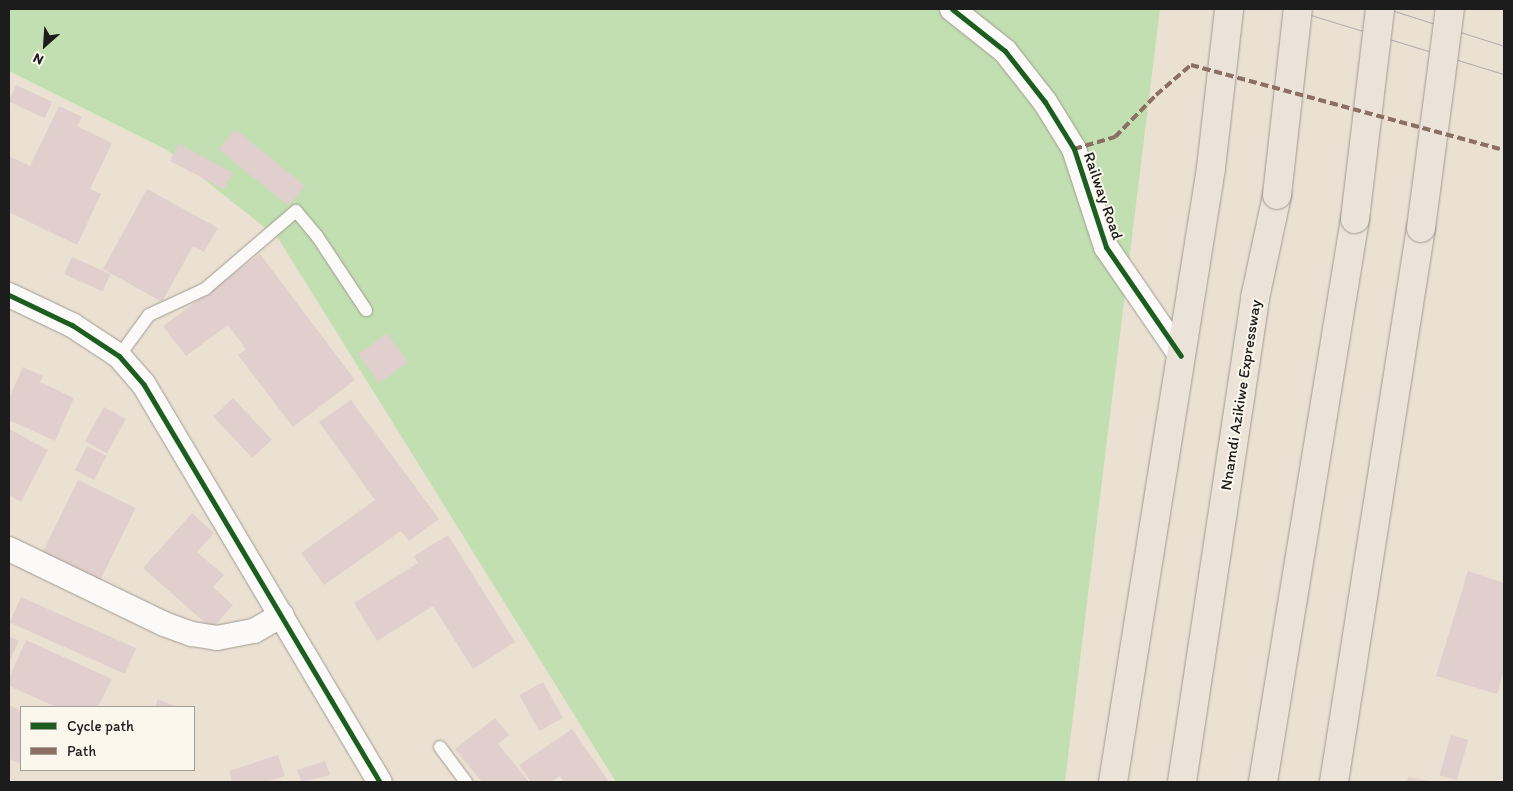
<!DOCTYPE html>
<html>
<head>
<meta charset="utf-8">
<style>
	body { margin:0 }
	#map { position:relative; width:1513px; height:791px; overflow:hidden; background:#ebe1d3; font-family:Itim,sans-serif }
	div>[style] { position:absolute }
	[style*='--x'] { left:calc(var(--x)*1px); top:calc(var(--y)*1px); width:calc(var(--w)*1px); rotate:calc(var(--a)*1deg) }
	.green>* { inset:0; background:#c1dfb0 }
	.building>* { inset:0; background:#e0cfcd; transform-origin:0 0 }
	.roads { filter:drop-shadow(0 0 1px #a09b93) drop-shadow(0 0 1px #a09b93) }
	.lane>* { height:12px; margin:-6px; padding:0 6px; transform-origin:6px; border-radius:6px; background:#fcfaf8 }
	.street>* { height:24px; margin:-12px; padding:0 12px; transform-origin:12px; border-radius:12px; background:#fcfaf8 }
	.highway>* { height:28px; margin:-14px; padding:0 14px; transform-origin:14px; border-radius:14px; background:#ece3d8 }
	.tram>* { height:1px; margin:-0.5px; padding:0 0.5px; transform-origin:0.5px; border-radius:0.5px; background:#afadab }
	.bridges { filter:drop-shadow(0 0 1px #a09b93) drop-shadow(0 0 1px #a09b93) }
	.highway-bridge>* { height:28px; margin:-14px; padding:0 14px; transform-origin:14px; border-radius:14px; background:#ece3d8 }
	.quiet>* { height:4px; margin-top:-2px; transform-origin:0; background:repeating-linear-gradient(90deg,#8d6e63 0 8px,transparent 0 12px) }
	.cycleway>* { height:5px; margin:-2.5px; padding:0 2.5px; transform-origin:2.5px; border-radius:2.5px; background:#1b5e20 }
	span { translate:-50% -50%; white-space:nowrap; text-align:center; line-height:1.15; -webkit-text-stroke:4px #fbf7ec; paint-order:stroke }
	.street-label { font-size:16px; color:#1c1c1c }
	.frame { position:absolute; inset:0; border:10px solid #1c1c1c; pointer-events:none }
	.legend { position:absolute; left:20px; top:706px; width:175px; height:65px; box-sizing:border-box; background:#fbf7ec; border:1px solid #a29f99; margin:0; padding:6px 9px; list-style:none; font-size:15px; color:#1c1c1c }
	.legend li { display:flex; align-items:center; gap:10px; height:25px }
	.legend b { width:25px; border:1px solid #a29f99 }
	.north { position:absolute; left:20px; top:20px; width:50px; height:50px; -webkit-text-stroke:4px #fbf7ec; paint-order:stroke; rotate:206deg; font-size:14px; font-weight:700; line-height:20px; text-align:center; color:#1c1c1c }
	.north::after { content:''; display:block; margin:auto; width:18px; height:22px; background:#1c1c1c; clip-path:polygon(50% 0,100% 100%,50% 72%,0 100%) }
</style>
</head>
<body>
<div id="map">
	<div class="green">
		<div style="clip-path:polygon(9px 9px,1160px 9px,1065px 782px,616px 782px,278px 238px,167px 150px,9px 71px)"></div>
	</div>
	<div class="building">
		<div style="left:16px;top:85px;width:40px;height:18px;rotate:25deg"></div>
		<div style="clip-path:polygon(59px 106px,82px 117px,77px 126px,112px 143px,90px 189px,101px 194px,77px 245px,9px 212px,9px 156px,30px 166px)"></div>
		<div style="left:235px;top:129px;width:90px;height:26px;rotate:39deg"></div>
		<div style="left:179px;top:144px;width:61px;height:19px;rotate:28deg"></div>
		<div style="clip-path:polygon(147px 189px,218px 228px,204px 252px,193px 246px,162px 302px,103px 269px)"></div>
		<div style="clip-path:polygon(260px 254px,355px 380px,293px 427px,238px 355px,246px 349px,228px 325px,186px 356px,163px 326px)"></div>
		<div style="left:72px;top:257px;width:42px;height:19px;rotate:24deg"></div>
		<div style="left:387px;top:333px;width:36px;height:36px;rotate:54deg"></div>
		<div style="clip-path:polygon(23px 367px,43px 376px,40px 382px,74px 398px,55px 441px,9px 420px,9px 398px)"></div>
		<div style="left:233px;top:398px;width:57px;height:27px;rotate:47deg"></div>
		<div style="clip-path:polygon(351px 400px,439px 519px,409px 541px,401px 531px,324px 585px,301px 553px,375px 500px,319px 422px)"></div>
		<div style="left:104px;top:407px;width:25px;height:39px;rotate:29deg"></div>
		<div style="clip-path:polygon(9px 429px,48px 450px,21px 502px,9px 495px)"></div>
		<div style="left:87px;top:446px;width:22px;height:27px;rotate:27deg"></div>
		<div style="left:78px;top:480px;width:64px;height:82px;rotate:26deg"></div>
		<div style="clip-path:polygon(192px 513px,214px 533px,197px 552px,224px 575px,213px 587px,233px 605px,212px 629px,143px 568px)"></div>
		<div style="clip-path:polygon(448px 535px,515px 642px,473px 669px,433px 606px,377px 641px,354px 603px,418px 563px,414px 556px)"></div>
		<div style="clip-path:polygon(1468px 571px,1504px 583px,1504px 670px,1497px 694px,1436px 676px)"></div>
		<div style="left:21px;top:597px;width:126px;height:28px;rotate:24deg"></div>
		<div style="clip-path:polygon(9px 636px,19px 641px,9px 662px)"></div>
		<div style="clip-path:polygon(26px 640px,112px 679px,98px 707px,56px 707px,9px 686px,9px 678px)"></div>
		<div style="left:543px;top:682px;width:41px;height:27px;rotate:61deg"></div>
		<div style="clip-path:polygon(158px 699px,177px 707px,155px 707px)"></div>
		<div style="clip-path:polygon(9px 705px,21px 711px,21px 764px,9px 759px)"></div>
		<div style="clip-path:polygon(495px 718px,509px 735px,498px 744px,529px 782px,482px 782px,455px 749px)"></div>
		<div style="clip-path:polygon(572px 729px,609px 782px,564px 782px,560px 776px,551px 782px,531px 782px,519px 765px)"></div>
		<div style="left:1451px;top:735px;width:18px;height:42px;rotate:16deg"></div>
		<div style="clip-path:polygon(278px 755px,285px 776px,266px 782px,232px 782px,229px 771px)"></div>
		<div style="clip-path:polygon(325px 761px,330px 775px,302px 782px,297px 770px)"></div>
		<div style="clip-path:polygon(1408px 777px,1430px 781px,1430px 782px,1407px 782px)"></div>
	</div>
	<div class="roads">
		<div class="lane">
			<div style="--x:119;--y:356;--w:51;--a:-53.8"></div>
			<div style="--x:149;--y:315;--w:62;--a:-24.9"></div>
			<div style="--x:205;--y:289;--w:120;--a:-40.6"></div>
			<div style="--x:296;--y:211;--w:33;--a:50"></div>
			<div style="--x:317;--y:236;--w:89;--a:56.5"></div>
			<div style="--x:440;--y:747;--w:44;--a:53.4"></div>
		</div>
		<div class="street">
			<div style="--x:952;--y:9;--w:68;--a:38.4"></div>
			<div style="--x:1005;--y:51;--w:65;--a:51.9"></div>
			<div style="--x:1045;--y:102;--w:55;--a:58.3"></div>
			<div style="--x:1074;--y:149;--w:103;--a:71.9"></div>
			<div style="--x:1106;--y:247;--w:132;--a:55.5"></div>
			<div style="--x:9;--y:295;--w:70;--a:25.5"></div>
			<div style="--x:72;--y:325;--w:56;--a:33.4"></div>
			<div style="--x:119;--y:356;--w:38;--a:49"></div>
			<div style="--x:144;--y:385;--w:462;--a:59.3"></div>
			<div style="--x:9;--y:549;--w:172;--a:25.8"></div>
			<div style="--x:164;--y:624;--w:30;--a:20"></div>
			<div style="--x:192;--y:634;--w:25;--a:9"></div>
			<div style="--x:217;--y:638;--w:38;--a:-11"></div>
			<div style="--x:254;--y:631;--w:32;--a:-30"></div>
		</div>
		<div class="highway">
			<div style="--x:1113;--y:782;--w:622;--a:-80.93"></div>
			<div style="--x:1211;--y:168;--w:160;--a:-83.5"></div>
			<div style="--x:1182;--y:782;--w:489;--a:-81.4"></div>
			<div style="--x:1255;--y:298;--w:105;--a:-77.9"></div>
			<div style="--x:1263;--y:782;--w:570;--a:-80.72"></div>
			<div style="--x:1334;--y:782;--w:561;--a:-81.08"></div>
		</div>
	</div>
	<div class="tram">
		<div style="--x:1291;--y:9;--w:223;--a:17"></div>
		<div style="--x:1388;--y:9;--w:122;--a:17.7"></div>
	</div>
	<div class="bridges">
		<div class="highway-bridge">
			<div style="--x:1277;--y:195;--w:187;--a:-83.6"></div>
			<div style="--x:1355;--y:219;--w:211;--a:-83.2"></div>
			<div style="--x:1421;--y:228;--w:221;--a:-82.5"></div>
		</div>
	</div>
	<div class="quiet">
		<div style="--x:1074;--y:149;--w:43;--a:-16.3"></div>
		<div style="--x:1115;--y:137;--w:59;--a:-45.7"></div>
		<div style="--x:1156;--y:95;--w:46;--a:-40.6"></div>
		<div style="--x:1191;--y:65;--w:324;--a:15.2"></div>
	</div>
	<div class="cycleway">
		<div style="--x:952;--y:9;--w:68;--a:38.4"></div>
		<div style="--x:1005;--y:51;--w:65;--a:51.9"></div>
		<div style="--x:1045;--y:102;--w:55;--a:58.3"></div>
		<div style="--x:1074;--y:149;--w:103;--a:71.9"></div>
		<div style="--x:1106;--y:247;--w:132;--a:55.5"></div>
		<div style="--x:9;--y:295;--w:70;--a:25.5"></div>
		<div style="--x:72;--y:325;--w:56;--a:33.4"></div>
		<div style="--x:119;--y:356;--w:38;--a:49"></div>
		<div style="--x:144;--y:385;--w:462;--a:59.3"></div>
	</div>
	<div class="street-label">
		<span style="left:1103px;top:196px;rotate:71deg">Railway Road</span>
		<span style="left:1241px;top:395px;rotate:-81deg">Nnamdi Azikiwe Expressway</span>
	</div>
	<div class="frame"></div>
	<ul class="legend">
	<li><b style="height:6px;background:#1b5e20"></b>Cycle path</li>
	<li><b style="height:6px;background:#8d6e63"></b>Path</li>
	</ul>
	<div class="north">N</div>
</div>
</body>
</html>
